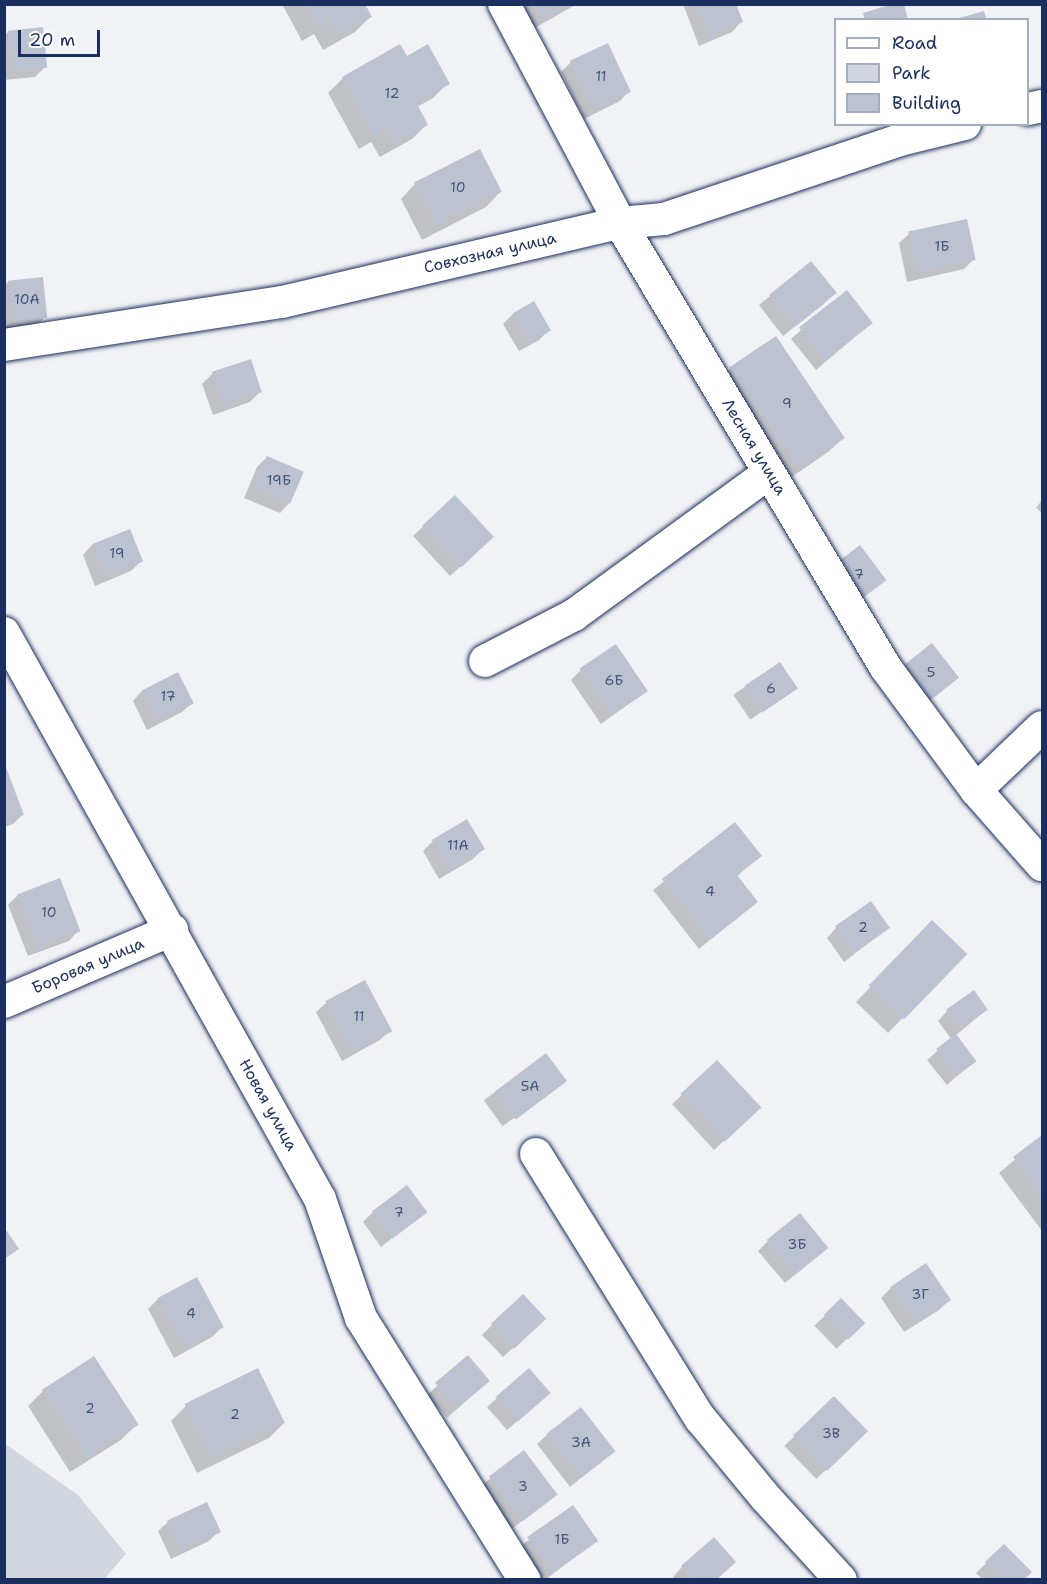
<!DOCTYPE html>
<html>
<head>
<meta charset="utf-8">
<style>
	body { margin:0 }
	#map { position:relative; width:1047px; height:1584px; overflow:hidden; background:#f1f2f5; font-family:"Shantell Sans",sans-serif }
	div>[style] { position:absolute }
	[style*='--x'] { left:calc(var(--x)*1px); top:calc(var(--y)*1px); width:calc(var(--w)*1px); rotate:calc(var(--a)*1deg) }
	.green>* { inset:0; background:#d2d6df }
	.shadow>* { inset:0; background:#0003; transform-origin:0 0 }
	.building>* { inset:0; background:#bcc2d0; transform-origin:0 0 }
	.roads { filter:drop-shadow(0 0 2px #1b2f5e) drop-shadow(0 0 2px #1b2f5e) }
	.minor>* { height:32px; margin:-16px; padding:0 16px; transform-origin:16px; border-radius:16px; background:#fff }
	span { translate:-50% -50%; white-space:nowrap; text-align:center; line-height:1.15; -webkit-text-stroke:5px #fff; paint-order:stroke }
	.number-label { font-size:14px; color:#43547a }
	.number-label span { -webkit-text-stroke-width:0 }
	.street-label { font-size:16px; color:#1b2f5e }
	.frame { position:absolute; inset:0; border:6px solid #1b2f5e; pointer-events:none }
	.legend { position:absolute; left:834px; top:18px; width:195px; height:108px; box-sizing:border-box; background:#fff; border:2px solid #a4acbf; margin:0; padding:8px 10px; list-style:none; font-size:18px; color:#1b2f5e }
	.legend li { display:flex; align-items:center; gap:12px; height:30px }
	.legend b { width:30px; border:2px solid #a4acbf }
	.scale { position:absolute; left:18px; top:30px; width:82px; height:27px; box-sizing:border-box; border:3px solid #1b2f5e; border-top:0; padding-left:8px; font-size:18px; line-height:21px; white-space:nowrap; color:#1b2f5e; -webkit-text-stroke:4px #fff; paint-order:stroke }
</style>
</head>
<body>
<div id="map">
	<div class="green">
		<div style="clip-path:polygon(4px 1443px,78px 1495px,126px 1554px,104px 1579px,5px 1579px)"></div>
	</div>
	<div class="shadow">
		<div style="clip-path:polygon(282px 4px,363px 4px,370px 17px,355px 32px,323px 50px,314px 34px,302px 41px)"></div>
		<div style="clip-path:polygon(520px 4px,577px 4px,533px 29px)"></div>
		<div style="clip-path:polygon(683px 4px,734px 4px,741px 22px,732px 32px,699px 46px)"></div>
		<div style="clip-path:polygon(9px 31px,45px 67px,35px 77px,4px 80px,4px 36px)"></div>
		<div style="clip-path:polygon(399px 46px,406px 58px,448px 83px,433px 98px,417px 107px,426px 125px,412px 139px,380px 157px,371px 142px,359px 149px,328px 93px,343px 78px)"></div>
		<div style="clip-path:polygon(571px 62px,629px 91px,620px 101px,584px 119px,561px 72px)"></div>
		<div style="clip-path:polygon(415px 184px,500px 192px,486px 207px,422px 240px,401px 199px)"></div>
		<div style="clip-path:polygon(909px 234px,974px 259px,964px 269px,907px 282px,899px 243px)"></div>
		<div style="clip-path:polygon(811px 263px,825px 303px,783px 336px,759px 305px)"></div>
		<div style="clip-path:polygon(9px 281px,45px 317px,35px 327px,4px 330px,4px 286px)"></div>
		<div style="clip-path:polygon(513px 314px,549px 330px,539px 340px,519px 351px,503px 324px)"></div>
		<div style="clip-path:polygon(871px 323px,816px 370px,791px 339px,801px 330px)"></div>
		<div style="clip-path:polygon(775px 338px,843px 438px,828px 452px,783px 483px,716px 384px,730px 369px)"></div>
		<div style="clip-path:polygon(250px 361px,260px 392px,250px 402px,213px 415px,202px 384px,212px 374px)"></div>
		<div style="clip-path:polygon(267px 457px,289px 503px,280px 513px,244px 498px,257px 467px)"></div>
		<div style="clip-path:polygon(455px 497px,482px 547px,450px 576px,413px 536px)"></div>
		<div style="clip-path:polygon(1042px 500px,1042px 513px,1036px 508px)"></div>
		<div style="clip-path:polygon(129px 531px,141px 561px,131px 571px,95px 586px,83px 555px,92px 545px)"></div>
		<div style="left:779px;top:664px;width:30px;height:55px;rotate:56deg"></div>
		<div style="clip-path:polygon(904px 667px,957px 678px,920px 709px)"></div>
		<div style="clip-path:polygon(581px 670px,646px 691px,601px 724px,571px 680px)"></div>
		<div style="clip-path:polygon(177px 674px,192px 703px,182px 712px,147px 730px,133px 701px,142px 691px)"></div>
		<div style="clip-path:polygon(4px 766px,23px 814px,13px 824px,4px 827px)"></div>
		<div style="clip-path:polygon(467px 821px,483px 849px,473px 859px,439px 879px,423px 851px,433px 841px)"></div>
		<div style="clip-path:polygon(735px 825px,760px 856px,736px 877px,756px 902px,699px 949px,653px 890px)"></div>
		<div style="clip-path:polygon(18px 895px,78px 931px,69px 941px,28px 956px,8px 905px)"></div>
		<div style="clip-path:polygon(836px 928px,888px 928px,844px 962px,827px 938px)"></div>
		<div style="clip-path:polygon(918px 937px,965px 954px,888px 1033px,856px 1002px)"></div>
		<div style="clip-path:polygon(326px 1003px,390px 1030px,380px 1040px,342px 1061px,316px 1012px)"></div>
		<div style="clip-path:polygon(986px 1010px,955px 1036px,974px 1061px,947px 1085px,927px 1060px,951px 1039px,938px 1021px,947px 1011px)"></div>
		<div style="left:546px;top:1055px;width:32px;height:77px;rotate:54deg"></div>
		<div style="clip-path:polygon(682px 1095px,749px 1118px,714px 1150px,672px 1104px)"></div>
		<div style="clip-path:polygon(1042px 1137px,1042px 1231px,999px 1173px)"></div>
		<div style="clip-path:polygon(373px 1212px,425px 1212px,381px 1247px,363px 1222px)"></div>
		<div style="clip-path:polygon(768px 1241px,816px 1257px,785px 1283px,758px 1251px)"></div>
		<div style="clip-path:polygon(891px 1288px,949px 1300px,939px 1310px,904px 1332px,881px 1298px)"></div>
		<div style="clip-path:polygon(158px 1299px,222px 1327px,212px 1337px,174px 1358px,148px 1309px)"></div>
		<div style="left:841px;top:1300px;width:32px;height:37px;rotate:46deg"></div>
		<div style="clip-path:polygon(492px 1325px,534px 1328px,503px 1357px,482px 1335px)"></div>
		<div style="clip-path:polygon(468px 1358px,478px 1390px,447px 1418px,427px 1395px)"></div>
		<div style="clip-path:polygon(43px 1391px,136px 1425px,121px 1440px,70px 1472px,28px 1406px)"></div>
		<div style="clip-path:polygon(497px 1398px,539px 1402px,507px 1430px,487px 1407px)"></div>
		<div style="left:834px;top:1398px;width:46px;height:69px;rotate:46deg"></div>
		<div style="clip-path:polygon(186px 1406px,284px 1423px,269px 1438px,197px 1473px,171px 1421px)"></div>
		<div style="clip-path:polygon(547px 1435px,613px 1451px,570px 1487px,537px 1444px)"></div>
		<div style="left:523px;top:1453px;width:53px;height:55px;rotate:52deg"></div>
		<div style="clip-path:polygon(573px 1507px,596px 1541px,545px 1580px,540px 1580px,518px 1548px)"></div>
		<div style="clip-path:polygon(168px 1522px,219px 1531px,209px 1541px,171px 1559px,158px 1531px)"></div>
		<div style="clip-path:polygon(1004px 1546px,1022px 1580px,983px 1580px,976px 1573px)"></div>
		<div style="clip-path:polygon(682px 1567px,716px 1580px,675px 1580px,673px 1577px)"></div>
	</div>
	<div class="building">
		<div style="clip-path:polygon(305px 4px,365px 4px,372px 17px,338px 36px,329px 20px,317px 27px)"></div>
		<div style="clip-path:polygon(535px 4px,571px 4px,544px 20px)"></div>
		<div style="clip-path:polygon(695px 4px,736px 4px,743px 22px,709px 37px)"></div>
		<div style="clip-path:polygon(893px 4px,904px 4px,908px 20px,865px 20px,863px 13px)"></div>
		<div style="clip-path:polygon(984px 11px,987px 20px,956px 20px,956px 19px)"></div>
		<div style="left:43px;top:27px;width:41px;height:35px;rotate:84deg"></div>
		<div style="left:608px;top:43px;width:54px;height:42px;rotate:65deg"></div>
		<div style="clip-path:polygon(400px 44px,407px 56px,428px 44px,450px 84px,416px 102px,428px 125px,395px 144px,386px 128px,374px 135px,342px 77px)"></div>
		<div style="left:480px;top:149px;width:48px;height:74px;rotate:63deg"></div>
		<div style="left:967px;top:219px;width:42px;height:60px;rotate:78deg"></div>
		<div style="left:811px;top:261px;width:41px;height:54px;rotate:51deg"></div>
		<div style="left:43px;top:277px;width:41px;height:35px;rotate:84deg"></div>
		<div style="left:847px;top:290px;width:42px;height:61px;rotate:52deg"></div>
		<div style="left:534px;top:301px;width:34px;height:25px;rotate:60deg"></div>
		<div style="left:776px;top:336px;width:123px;height:56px;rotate:56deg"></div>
		<div style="left:251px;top:359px;width:35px;height:41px;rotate:72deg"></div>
		<div style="left:267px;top:456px;width:40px;height:35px;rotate:23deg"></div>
		<div style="left:455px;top:495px;width:57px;height:45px;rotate:47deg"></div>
		<div style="left:130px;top:529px;width:35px;height:41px;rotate:68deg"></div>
		<div style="left:860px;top:545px;width:44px;height:36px;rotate:53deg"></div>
		<div style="left:932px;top:643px;width:44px;height:36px;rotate:52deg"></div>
		<div style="left:616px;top:644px;width:57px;height:44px;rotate:56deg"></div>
		<div style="left:780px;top:662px;width:32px;height:43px;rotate:56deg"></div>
		<div style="left:178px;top:672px;width:35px;height:40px;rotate:63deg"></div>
		<div style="clip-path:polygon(4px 762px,24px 815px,4px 822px)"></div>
		<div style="left:467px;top:819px;width:35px;height:41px;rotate:59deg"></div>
		<div style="clip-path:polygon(735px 822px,762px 856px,737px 875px,758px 902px,710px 940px,662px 879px)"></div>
		<div style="left:60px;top:878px;width:57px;height:46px;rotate:69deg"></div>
		<div style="left:871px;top:901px;width:33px;height:44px;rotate:55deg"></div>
		<div style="left:932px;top:920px;width:49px;height:91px;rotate:44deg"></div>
		<div style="left:365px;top:980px;width:58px;height:45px;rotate:62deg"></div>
		<div style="left:974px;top:990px;width:24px;height:34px;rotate:55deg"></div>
		<div style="left:956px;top:1034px;width:34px;height:25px;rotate:53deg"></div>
		<div style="left:546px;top:1053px;width:35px;height:64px;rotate:53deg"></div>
		<div style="left:717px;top:1060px;width:65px;height:50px;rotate:47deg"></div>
		<div style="clip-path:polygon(1042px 1135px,1042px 1197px,1013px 1157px)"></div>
		<div style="left:407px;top:1185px;width:34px;height:44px;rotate:53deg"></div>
		<div style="left:800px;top:1213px;width:45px;height:43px;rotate:51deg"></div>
		<div style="clip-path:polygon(4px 1227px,19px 1249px,4px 1259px)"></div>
		<div style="left:926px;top:1263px;width:45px;height:43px;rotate:56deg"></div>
		<div style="left:197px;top:1277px;width:57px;height:45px;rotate:62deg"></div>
		<div style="left:523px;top:1294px;width:34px;height:44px;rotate:47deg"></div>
		<div style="left:841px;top:1298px;width:35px;height:24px;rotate:46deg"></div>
		<div style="left:468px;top:1355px;width:34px;height:43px;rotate:50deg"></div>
		<div style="left:94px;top:1356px;width:82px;height:62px;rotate:57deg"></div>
		<div style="left:258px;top:1368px;width:61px;height:82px;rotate:64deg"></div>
		<div style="left:529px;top:1368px;width:33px;height:44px;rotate:49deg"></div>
		<div style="left:834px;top:1396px;width:49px;height:57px;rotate:46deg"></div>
		<div style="left:581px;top:1407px;width:56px;height:44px;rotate:52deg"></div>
		<div style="left:524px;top:1450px;width:56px;height:44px;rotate:53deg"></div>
		<div style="left:207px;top:1502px;width:33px;height:44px;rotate:65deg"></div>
		<div style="left:573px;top:1505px;width:44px;height:56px;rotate:55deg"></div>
		<div style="clip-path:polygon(714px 1537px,736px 1562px,716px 1580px,693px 1580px,681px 1566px)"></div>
		<div style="clip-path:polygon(1004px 1544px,1032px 1572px,1024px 1580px,1002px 1580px,985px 1562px)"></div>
	</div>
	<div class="roads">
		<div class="minor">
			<div style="--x:504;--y:4;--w:248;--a:62.1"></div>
			<div style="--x:620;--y:223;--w:518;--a:59.13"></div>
			<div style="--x:886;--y:668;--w:152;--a:53.6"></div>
			<div style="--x:976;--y:790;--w:100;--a:48.7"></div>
			<div style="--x:1028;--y:109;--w:14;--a:-12"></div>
			<div style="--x:4;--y:345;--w:281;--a:-8.8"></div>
			<div style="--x:282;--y:302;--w:347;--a:-13.2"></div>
			<div style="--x:620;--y:223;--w:44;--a:-5.2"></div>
			<div style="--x:664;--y:219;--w:249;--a:-18.5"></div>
			<div style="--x:900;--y:140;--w:67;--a:-13.8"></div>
			<div style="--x:4;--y:633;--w:648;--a:60.83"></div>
			<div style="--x:320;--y:1199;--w:126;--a:71"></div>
			<div style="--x:361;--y:1318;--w:309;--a:58"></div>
			<div style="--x:485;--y:661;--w:100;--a:-27.3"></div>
			<div style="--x:574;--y:615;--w:241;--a:-36.1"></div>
			<div style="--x:976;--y:790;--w:91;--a:-43.7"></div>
			<div style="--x:4;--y:1002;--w:183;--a:-23.2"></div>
			<div style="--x:536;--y:1154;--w:311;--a:58.2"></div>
			<div style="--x:700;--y:1418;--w:104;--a:50.5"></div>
			<div style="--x:766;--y:1498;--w:111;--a:47.6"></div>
		</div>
	</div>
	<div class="number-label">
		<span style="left:601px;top:76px">11</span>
		<span style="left:392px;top:93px">12</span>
		<span style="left:458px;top:187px">10</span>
		<span style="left:942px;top:246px">1Б</span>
		<span style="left:27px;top:299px">10А</span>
		<span style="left:787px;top:403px">9</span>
		<span style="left:279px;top:480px">19Б</span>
		<span style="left:117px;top:553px">19</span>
		<span style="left:859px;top:574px">7</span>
		<span style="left:931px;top:672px">5</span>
		<span style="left:614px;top:680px">6Б</span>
		<span style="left:771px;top:688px">6</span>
		<span style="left:168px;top:696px">17</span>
		<span style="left:458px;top:845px">11А</span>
		<span style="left:710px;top:891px">4</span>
		<span style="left:49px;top:912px">10</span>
		<span style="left:863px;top:927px">2</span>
		<span style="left:359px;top:1016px">11</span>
		<span style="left:530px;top:1086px">5А</span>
		<span style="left:399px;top:1212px">7</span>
		<span style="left:797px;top:1244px">3Б</span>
		<span style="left:920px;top:1294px">3Г</span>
		<span style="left:191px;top:1313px">4</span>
		<span style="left:90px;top:1408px">2</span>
		<span style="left:235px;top:1414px">2</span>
		<span style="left:831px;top:1433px">3В</span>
		<span style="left:581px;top:1442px">3А</span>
		<span style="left:523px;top:1486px">3</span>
		<span style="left:562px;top:1539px">1Б</span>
	</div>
	<div class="street-label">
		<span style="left:490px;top:253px;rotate:-13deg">Совхозная улица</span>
		<span style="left:754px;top:447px;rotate:59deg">Лесная улица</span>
		<span style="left:88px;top:966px;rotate:-23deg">Боровая улица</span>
		<span style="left:268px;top:1105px;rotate:61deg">Новая улица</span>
	</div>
	<div class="frame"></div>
	<ul class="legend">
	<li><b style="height:8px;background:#fff"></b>Road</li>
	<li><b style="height:16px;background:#d2d6df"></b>Park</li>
	<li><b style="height:16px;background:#bcc2d0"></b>Building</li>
	</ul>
	<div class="scale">20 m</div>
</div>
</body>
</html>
